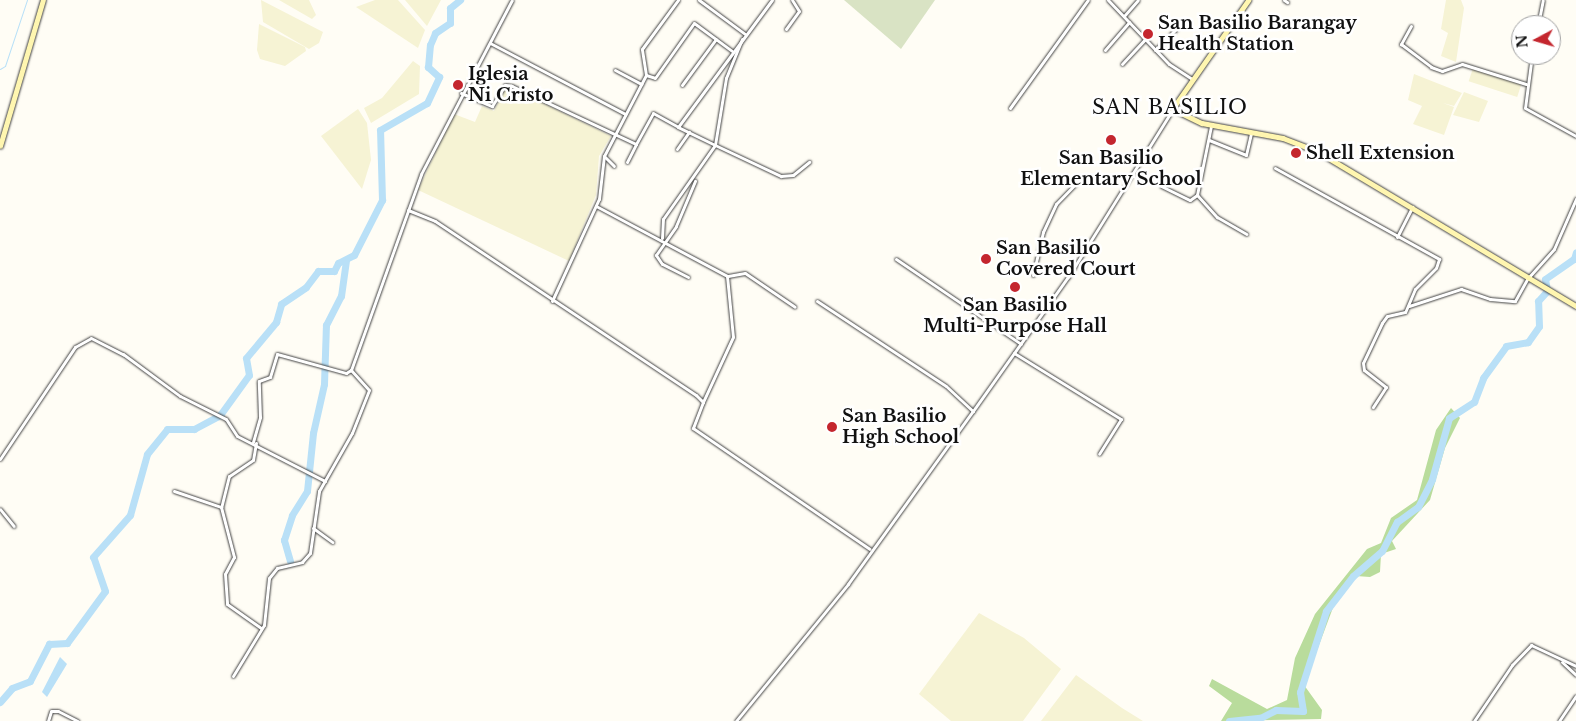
<!DOCTYPE html>
<html>
<head>
<meta charset="utf-8">
<style>
	body { margin:0 }
	#map { position:relative; width:1576px; height:721px; overflow:hidden; background:#fffdf5; font-family:"Libre Baskerville",serif }
	div>[style] { position:absolute }
	[style*='--x'] { left:calc(var(--x)*1px); top:calc(var(--y)*1px); width:calc(var(--w)*1px); rotate:calc(var(--a)*1deg) }
	.farmland>* { inset:0; background:#f6f3d4; transform-origin:0 0 }
	.forest>* { inset:0; background:#b9dc9c }
	.cemetery>* { inset:0; background:#d9e3c4 }
	.water>* { inset:0; background:#b9e0f7 }
	.stream>* { height:1px; margin:-0.5px; padding:0 0.5px; transform-origin:0.5px; border-radius:0.5px; background:#b9e0f7 }
	.river>* { height:7px; margin:-3.5px; padding:0 3.5px; transform-origin:3.5px; border-radius:3.5px; background:#b9e0f7 }
	.roads { filter:drop-shadow(0 0 1px #444) drop-shadow(0 0 1px #444) }
	.street>* { height:3px; margin:-1.5px; padding:0 1.5px; transform-origin:1.5px; border-radius:1.5px; background:#fff }
	.secondary>* { height:4.5px; margin:-2.25px; padding:0 2.25px; transform-origin:2.25px; border-radius:2.25px; background:#fff6b0 }
	.dots>* { width:14px; height:14px; translate:-50% -50%; box-sizing:border-box; border:2px solid #fff; border-radius:50% }
	span { translate:-50% -50%; white-space:nowrap; text-align:center; line-height:1.15; -webkit-text-stroke:5px #fff; paint-order:stroke }
	.poi-label { font-size:18px; color:#111; font-weight:700 }
	.left { translate:0 -50%; text-align:left }
	.quarter-label { font-size:20px; color:#111; letter-spacing:1px }
	.north { position:absolute; left:1511px; top:15px; width:50px; height:50px; box-sizing:border-box; background:#fff; border:1px solid #a0a0a0; border-radius:50%; rotate:264deg; font-size:14px; font-weight:700; line-height:20px; text-align:center; color:#111 }
	.north::after { content:''; display:block; margin:auto; width:18px; height:22px; background:#c4262e; clip-path:polygon(50% 0,100% 100%,50% 72%,0 100%) }
</style>
</head>
<body>
<div id="map">
	<div class="farmland">
		<div style="clip-path:polygon(261px 0,323px 32px,319px 43px,309px 49px,263px 22px)"></div>
		<div style="clip-path:polygon(279px 0,309px 0,316px 15px,312px 19px)"></div>
		<div style="clip-path:polygon(375px 0,398px 0,425px 30px,418px 48px,356px 7px)"></div>
		<div style="clip-path:polygon(405px 0,441px 0,427px 26px)"></div>
		<div style="clip-path:polygon(1446px 0,1461px 0,1464px 8px,1456px 62px,1441px 56px,1448px 33px,1441px 29px)"></div>
		<div style="clip-path:polygon(259px 24px,305px 47px,306px 51px,285px 66px,260px 59px,257px 50px)"></div>
		<div style="clip-path:polygon(413px 61px,420px 66px,419px 94px,371px 123px,364px 108px,382px 98px)"></div>
		<div style="left:1473px;top:68px;width:51px;height:14px;rotate:18deg"></div>
		<div style="clip-path:polygon(1414px 74px,1462px 93px,1454px 106px,1443px 103px,1454px 107px,1444px 135px,1413px 124px,1422px 106px,1408px 100px)"></div>
		<div style="clip-path:polygon(507px 86px,611px 136px,599px 156px,596px 195px,569px 261px,418px 190px,454px 114px,475px 122px,482px 106px,494px 111px)"></div>
		<div style="clip-path:polygon(1464px 92px,1488px 101px,1479px 122px,1453px 115px)"></div>
		<div style="clip-path:polygon(358px 109px,367px 123px,371px 160px,362px 189px,321px 136px)"></div>
		<div style="clip-path:polygon(979px 613px,1024px 638px,1061px 669px,1023px 721px,951px 721px,919px 694px)"></div>
		<div style="clip-path:polygon(1076px 675px,1122px 708px,1143px 721px,1041px 721px)"></div>
	</div>
	<div class="forest">
		<div style="clip-path:polygon(1451px 408px,1460px 418px,1445px 448px,1430px 500px,1392px 541px,1396px 549px,1381px 554px,1380px 572px,1370px 577px,1356px 576px,1334px 605px,1304px 685px,1322px 710px,1321px 719px,1221px 721px,1232px 703px,1209px 686px,1212px 679px,1267px 709px,1287px 700px,1295px 658px,1315px 614px,1367px 549px,1381px 543px,1391px 518px,1417px 500px,1436px 430px)"></div>
	</div>
	<div class="cemetery">
		<div style="clip-path:polygon(844px 0,935px 0,901px 49px)"></div>
	</div>
	<div class="water">
		<div style="clip-path:polygon(60px 657px,67px 664px,47px 697px,42px 692px)"></div>
	</div>
	<div class="stream">
		<div style="--x:0;--y:69;--w:6;--a:-31"></div>
		<div style="--x:5;--y:66;--w:70;--a:-71.6"></div>
	</div>
	<div class="river">
		<div style="--x:290;--y:561;--w:22;--a:-106"></div>
		<div style="--x:284;--y:540;--w:26;--a:-72"></div>
		<div style="--x:292;--y:515;--w:28;--a:-58"></div>
		<div style="--x:307;--y:491;--w:58;--a:-84.1"></div>
		<div style="--x:313;--y:433;--w:50;--a:-77.3"></div>
		<div style="--x:324;--y:384;--w:59;--a:-88.1"></div>
		<div style="--x:326;--y:325;--w:33;--a:-63"></div>
		<div style="--x:341;--y:296;--w:36;--a:-82"></div>
		<div style="--x:0;--y:702;--w:18;--a:-49"></div>
		<div style="--x:12;--y:688;--w:19;--a:-21"></div>
		<div style="--x:30;--y:681;--w:42;--a:-62.8"></div>
		<div style="--x:49;--y:644;--w:18;--a:-3"></div>
		<div style="--x:67;--y:643;--w:64;--a:-53.8"></div>
		<div style="--x:105;--y:591;--w:36;--a:-109"></div>
		<div style="--x:93;--y:557;--w:56;--a:-48.6"></div>
		<div style="--x:130;--y:515;--w:63;--a:-74.4"></div>
		<div style="--x:147;--y:454;--w:32;--a:-51"></div>
		<div style="--x:167;--y:429;--w:27;--a:0"></div>
		<div style="--x:194;--y:429;--w:30;--a:-28"></div>
		<div style="--x:220;--y:415;--w:49;--a:-54.1"></div>
		<div style="--x:249;--y:375;--w:17;--a:-100"></div>
		<div style="--x:246;--y:358;--w:47;--a:-50.2"></div>
		<div style="--x:276;--y:322;--w:19;--a:-74"></div>
		<div style="--x:281;--y:304;--w:30;--a:-34"></div>
		<div style="--x:306;--y:287;--w:20;--a:-53"></div>
		<div style="--x:318;--y:271;--w:16;--a:0"></div>
		<div style="--x:334;--y:271;--w:9;--a:-63"></div>
		<div style="--x:338;--y:263;--w:18;--a:-27"></div>
		<div style="--x:354;--y:255;--w:62;--a:-63"></div>
		<div style="--x:382;--y:200;--w:70;--a:-91.6"></div>
		<div style="--x:380;--y:130;--w:54;--a:-29.9"></div>
		<div style="--x:427;--y:103;--w:29;--a:-65"></div>
		<div style="--x:439;--y:77;--w:15;--a:-138"></div>
		<div style="--x:428;--y:67;--w:22;--a:-85"></div>
		<div style="--x:430;--y:45;--w:13;--a:-67"></div>
		<div style="--x:435;--y:33;--w:18;--a:-34"></div>
		<div style="--x:450;--y:23;--w:15;--a:-90"></div>
		<div style="--x:450;--y:8;--w:13;--a:-39"></div>
		<div style="--x:1229;--y:721;--w:31;--a:-6"></div>
		<div style="--x:1260;--y:718;--w:18;--a:-27"></div>
		<div style="--x:1276;--y:710;--w:27;--a:2"></div>
		<div style="--x:1303;--y:711;--w:19;--a:-99"></div>
		<div style="--x:1300;--y:692;--w:85;--a:-72.2"></div>
		<div style="--x:1326;--y:611;--w:44;--a:-52.4"></div>
		<div style="--x:1353;--y:576;--w:38;--a:-41"></div>
		<div style="--x:1382;--y:551;--w:33;--a:-63"></div>
		<div style="--x:1397;--y:522;--w:26;--a:-36"></div>
		<div style="--x:1418;--y:507;--w:31;--a:-63"></div>
		<div style="--x:1432;--y:479;--w:63;--a:-74.4"></div>
		<div style="--x:1449;--y:418;--w:30;--a:-33"></div>
		<div style="--x:1474;--y:402;--w:26;--a:-69"></div>
		<div style="--x:1483;--y:378;--w:39;--a:-54"></div>
		<div style="--x:1506;--y:346;--w:22;--a:-10"></div>
		<div style="--x:1528;--y:342;--w:19;--a:-55"></div>
		<div style="--x:1539;--y:326;--w:25;--a:-92"></div>
		<div style="--x:1538;--y:301;--w:13;--a:-48"></div>
		<div style="--x:1547;--y:291;--w:12;--a:-99"></div>
		<div style="--x:1545;--y:279;--w:35;--a:-35"></div>
		<div style="--x:1574;--y:259;--w:7;--a:-74"></div>
	</div>
	<div class="roads">
		<div class="street">
			<div style="--x:699;--y:0;--w:57;--a:36.5"></div>
			<div style="--x:1108;--y:0;--w:88;--a:46.4"></div>
			<div style="--x:1169;--y:64;--w:27;--a:33"></div>
			<div style="--x:1284;--y:0;--w:4;--a:34"></div>
			<div style="--x:1124;--y:16;--w:21;--a:-49"></div>
			<div style="--x:1538;--y:25;--w:25;--a:-79"></div>
			<div style="--x:1411;--y:26;--w:21;--a:119"></div>
			<div style="--x:1401;--y:44;--w:38;--a:37"></div>
			<div style="--x:1431;--y:67;--w:12;--a:20"></div>
			<div style="--x:1442;--y:71;--w:21;--a:-19"></div>
			<div style="--x:1462;--y:64;--w:67;--a:17.4"></div>
			<div style="--x:786;--y:29;--w:22;--a:-54"></div>
			<div style="--x:799;--y:11;--w:13;--a:-122"></div>
			<div style="--x:742;--y:39;--w:42;--a:112.3"></div>
			<div style="--x:726;--y:78;--w:68;--a:99.3"></div>
			<div style="--x:715;--y:145;--w:73;--a:25.2"></div>
			<div style="--x:781;--y:176;--w:12;--a:-5"></div>
			<div style="--x:793;--y:175;--w:21;--a:-39"></div>
			<div style="--x:490;--y:43;--w:153;--a:27.7"></div>
			<div style="--x:1105;--y:50;--w:37;--a:-49"></div>
			<div style="--x:1155;--y:50;--w:31;--a:-45"></div>
			<div style="--x:1532;--y:55;--w:53;--a:97.5"></div>
			<div style="--x:1525;--y:108;--w:58;--a:28.8"></div>
			<div style="--x:1122;--y:64;--w:34;--a:-47"></div>
			<div style="--x:615;--y:70;--w:30;--a:28"></div>
			<div style="--x:646;--y:75;--w:9;--a:18"></div>
			<div style="--x:655;--y:78;--w:67;--a:-54.7"></div>
			<div style="--x:694;--y:23;--w:47;--a:36.4"></div>
			<div style="--x:682;--y:85;--w:57;--a:-53.5"></div>
			<div style="--x:461;--y:93;--w:34;--a:23"></div>
			<div style="--x:492;--y:106;--w:25;--a:-58"></div>
			<div style="--x:505;--y:85;--w:7;--a:8"></div>
			<div style="--x:512;--y:86;--w:137;--a:25.1"></div>
			<div style="--x:636;--y:144;--w:35;--a:-61"></div>
			<div style="--x:653;--y:113;--w:29;--a:29"></div>
			<div style="--x:678;--y:127;--w:158;--a:-53.5"></div>
			<div style="--x:1010;--y:108;--w:133;--a:-54.2"></div>
			<div style="--x:1211;--y:126;--w:70;--a:101.5"></div>
			<div style="--x:1197;--y:195;--w:30;--a:48"></div>
			<div style="--x:1217;--y:217;--w:34;--a:30"></div>
			<div style="--x:1209;--y:140;--w:40;--a:22"></div>
			<div style="--x:1246;--y:155;--w:23;--a:-77"></div>
			<div style="--x:677;--y:149;--w:21;--a:-55"></div>
			<div style="--x:604;--y:156;--w:14;--a:45"></div>
			<div style="--x:627;--y:162;--w:20;--a:-63"></div>
			<div style="--x:1275;--y:168;--w:188;--a:29"></div>
			<div style="--x:1439;--y:259;--w:9;--a:108"></div>
			<div style="--x:1436;--y:268;--w:30;--a:135"></div>
			<div style="--x:1415;--y:289;--w:25;--a:113"></div>
			<div style="--x:1405;--y:312;--w:18;--a:167"></div>
			<div style="--x:1387;--y:316;--w:9;--a:126"></div>
			<div style="--x:1382;--y:323;--w:44;--a:115.4"></div>
			<div style="--x:1363;--y:363;--w:7;--a:82"></div>
			<div style="--x:1364;--y:370;--w:28;--a:38"></div>
			<div style="--x:1386;--y:387;--w:24;--a:123"></div>
			<div style="--x:1161;--y:186;--w:32;--a:26"></div>
			<div style="--x:1190;--y:200;--w:9;--a:-36"></div>
			<div style="--x:596;--y:206;--w:149;--a:28.1"></div>
			<div style="--x:727;--y:276;--w:61;--a:84.4"></div>
			<div style="--x:733;--y:337;--w:72;--a:114.8"></div>
			<div style="--x:408;--y:210;--w:29;--a:22"></div>
			<div style="--x:435;--y:221;--w:314;--a:33.7"></div>
			<div style="--x:696;--y:395;--w:10;--a:45"></div>
			<div style="--x:703;--y:402;--w:28;--a:111"></div>
			<div style="--x:693;--y:428;--w:214;--a:34.4"></div>
			<div style="--x:1397;--y:237;--w:34;--a:-63"></div>
			<div style="--x:662;--y:238;--w:19;--a:-87"></div>
			<div style="--x:663;--y:219;--w:90;--a:-54.9"></div>
			<div style="--x:715;--y:145;--w:41;--a:-154.1"></div>
			<div style="--x:896;--y:259;--w:151;--a:34.2"></div>
			<div style="--x:1033;--y:275;--w:44;--a:-76.9"></div>
			<div style="--x:1043;--y:232;--w:31;--a:-65"></div>
			<div style="--x:1056;--y:204;--w:30;--a:-46"></div>
			<div style="--x:728;--y:276;--w:17;--a:-10"></div>
			<div style="--x:745;--y:273;--w:60;--a:34.2"></div>
			<div style="--x:688;--y:277;--w:29;--a:-153"></div>
			<div style="--x:662;--y:264;--w:11;--a:-124"></div>
			<div style="--x:656;--y:255;--w:35;--a:-55"></div>
			<div style="--x:676;--y:226;--w:49;--a:-67.1"></div>
			<div style="--x:552;--y:301;--w:112;--a:-65.3"></div>
			<div style="--x:599;--y:199;--w:43;--a:-83.4"></div>
			<div style="--x:604;--y:156;--w:91;--a:-62.6"></div>
			<div style="--x:646;--y:75;--w:26;--a:-99"></div>
			<div style="--x:642;--y:49;--w:61;--a:-53.7"></div>
			<div style="--x:817;--y:301;--w:154;--a:33.4"></div>
			<div style="--x:946;--y:386;--w:37;--a:43"></div>
			<div style="--x:1409;--y:306;--w:55;--a:-18.1"></div>
			<div style="--x:1461;--y:289;--w:31;--a:19"></div>
			<div style="--x:1490;--y:299;--w:25;--a:5"></div>
			<div style="--x:1515;--y:301;--w:26;--a:-61"></div>
			<div style="--x:1528;--y:278;--w:39;--a:-48"></div>
			<div style="--x:1554;--y:249;--w:55;--a:-66.3"></div>
			<div style="--x:1014;--y:353;--w:126;--a:31.7"></div>
			<div style="--x:1121;--y:419;--w:41;--a:122.2"></div>
			<div style="--x:253;--y:442;--w:26;--a:-74"></div>
			<div style="--x:260;--y:417;--w:36;--a:-92"></div>
			<div style="--x:259;--y:381;--w:12;--a:-20"></div>
			<div style="--x:270;--y:377;--w:24;--a:-73"></div>
			<div style="--x:277;--y:354;--w:72;--a:15.4"></div>
			<div style="--x:346;--y:373;--w:6;--a:-31"></div>
			<div style="--x:351;--y:370;--w:208;--a:-70.3"></div>
			<div style="--x:421;--y:174;--w:196;--a:-62.4"></div>
			<div style="--x:256;--y:443;--w:17;--a:100"></div>
			<div style="--x:253;--y:460;--w:29;--a:146"></div>
			<div style="--x:229;--y:476;--w:32;--a:104"></div>
			<div style="--x:221;--y:507;--w:52;--a:75.4"></div>
			<div style="--x:234;--y:557;--w:19;--a:118"></div>
			<div style="--x:225;--y:574;--w:30;--a:86"></div>
			<div style="--x:227;--y:604;--w:42;--a:35.2"></div>
			<div style="--x:0;--y:459;--w:135;--a:-56.2"></div>
			<div style="--x:75;--y:347;--w:18;--a:-29"></div>
			<div style="--x:91;--y:338;--w:36;--a:27"></div>
			<div style="--x:123;--y:354;--w:71;--a:36.4"></div>
			<div style="--x:180;--y:396;--w:51;--a:26.6"></div>
			<div style="--x:226;--y:419;--w:20;--a:57"></div>
			<div style="--x:237;--y:436;--w:99;--a:27.1"></div>
			<div style="--x:174;--y:491;--w:50;--a:18.8"></div>
			<div style="--x:0;--y:509;--w:22;--a:51"></div>
			<div style="--x:313;--y:528;--w:24;--a:36"></div>
			<div style="--x:1562;--y:662;--w:19;--a:43"></div>
			<div style="--x:233;--y:676;--w:60;--a:-58.7"></div>
			<div style="--x:264;--y:625;--w:47;--a:-83.9"></div>
			<div style="--x:269;--y:578;--w:13;--a:-51"></div>
			<div style="--x:277;--y:568;--w:26;--a:-13"></div>
			<div style="--x:302;--y:562;--w:12;--a:-48"></div>
			<div style="--x:310;--y:553;--w:63;--a:-81.7"></div>
			<div style="--x:319;--y:491;--w:67;--a:-60.4"></div>
			<div style="--x:352;--y:433;--w:46;--a:-68.4"></div>
			<div style="--x:369;--y:390;--w:27;--a:-132"></div>
			<div style="--x:48;--y:721;--w:10;--a:-73"></div>
			<div style="--x:51;--y:711;--w:7;--a:0"></div>
			<div style="--x:58;--y:711;--w:22;--a:27"></div>
			<div style="--x:736;--y:721;--w:177;--a:-50.7"></div>
			<div style="--x:848;--y:584;--w:213;--a:-54.2"></div>
			<div style="--x:973;--y:411;--w:164;--a:-54.7"></div>
			<div style="--x:1068;--y:277;--w:198;--a:-58"></div>
			<div style="--x:1474;--y:721;--w:68;--a:-55.8"></div>
			<div style="--x:1512;--y:665;--w:28;--a:-46"></div>
			<div style="--x:1531;--y:645;--w:50;--a:25"></div>
			<div style="--x:1559;--y:721;--w:30;--a:-56"></div>
		</div>
		<div class="secondary">
			<div style="--x:1249;--y:0;--w:133;--a:124.9"></div>
			<div style="--x:1173;--y:109;--w:32;--a:26"></div>
			<div style="--x:1202;--y:123;--w:82;--a:10.5"></div>
			<div style="--x:1283;--y:138;--w:36;--a:21"></div>
			<div style="--x:1317;--y:151;--w:302;--a:30.9"></div>
			<div style="--x:0;--y:146;--w:152;--a:-73.6"></div>
		</div>
	</div>
	<div class="dots">
		<div style="left:1148px;top:34px;background:#c4262e"></div>
		<div style="left:458px;top:85px;background:#c4262e"></div>
		<div style="left:1111px;top:140px;background:#c4262e"></div>
		<div style="left:1296px;top:153px;background:#c4262e"></div>
		<div style="left:986px;top:259px;background:#c4262e"></div>
		<div style="left:1015px;top:287px;background:#c4262e"></div>
		<div style="left:832px;top:427px;background:#c4262e"></div>
	</div>
	<div class="poi-label">
		<span class="left" style="left:1158px;top:34px">San Basilio Barangay<br>Health Station</span>
		<span class="left" style="left:468px;top:85px">Iglesia<br>Ni Cristo</span>
		<span class="left" style="left:1306px;top:153px">Shell Extension</span>
		<span style="left:1111px;top:169px">San Basilio<br>Elementary School</span>
		<span class="left" style="left:996px;top:259px">San Basilio<br>Covered Court</span>
		<span style="left:1015px;top:316px">San Basilio<br>Multi-Purpose Hall</span>
		<span class="left" style="left:842px;top:427px">San Basilio<br>High School</span>
	</div>
	<div class="quarter-label">
		<span style="left:1170px;top:107px">SAN BASILIO</span>
	</div>
	<div class="north">N</div>
</div>
</body>
</html>
